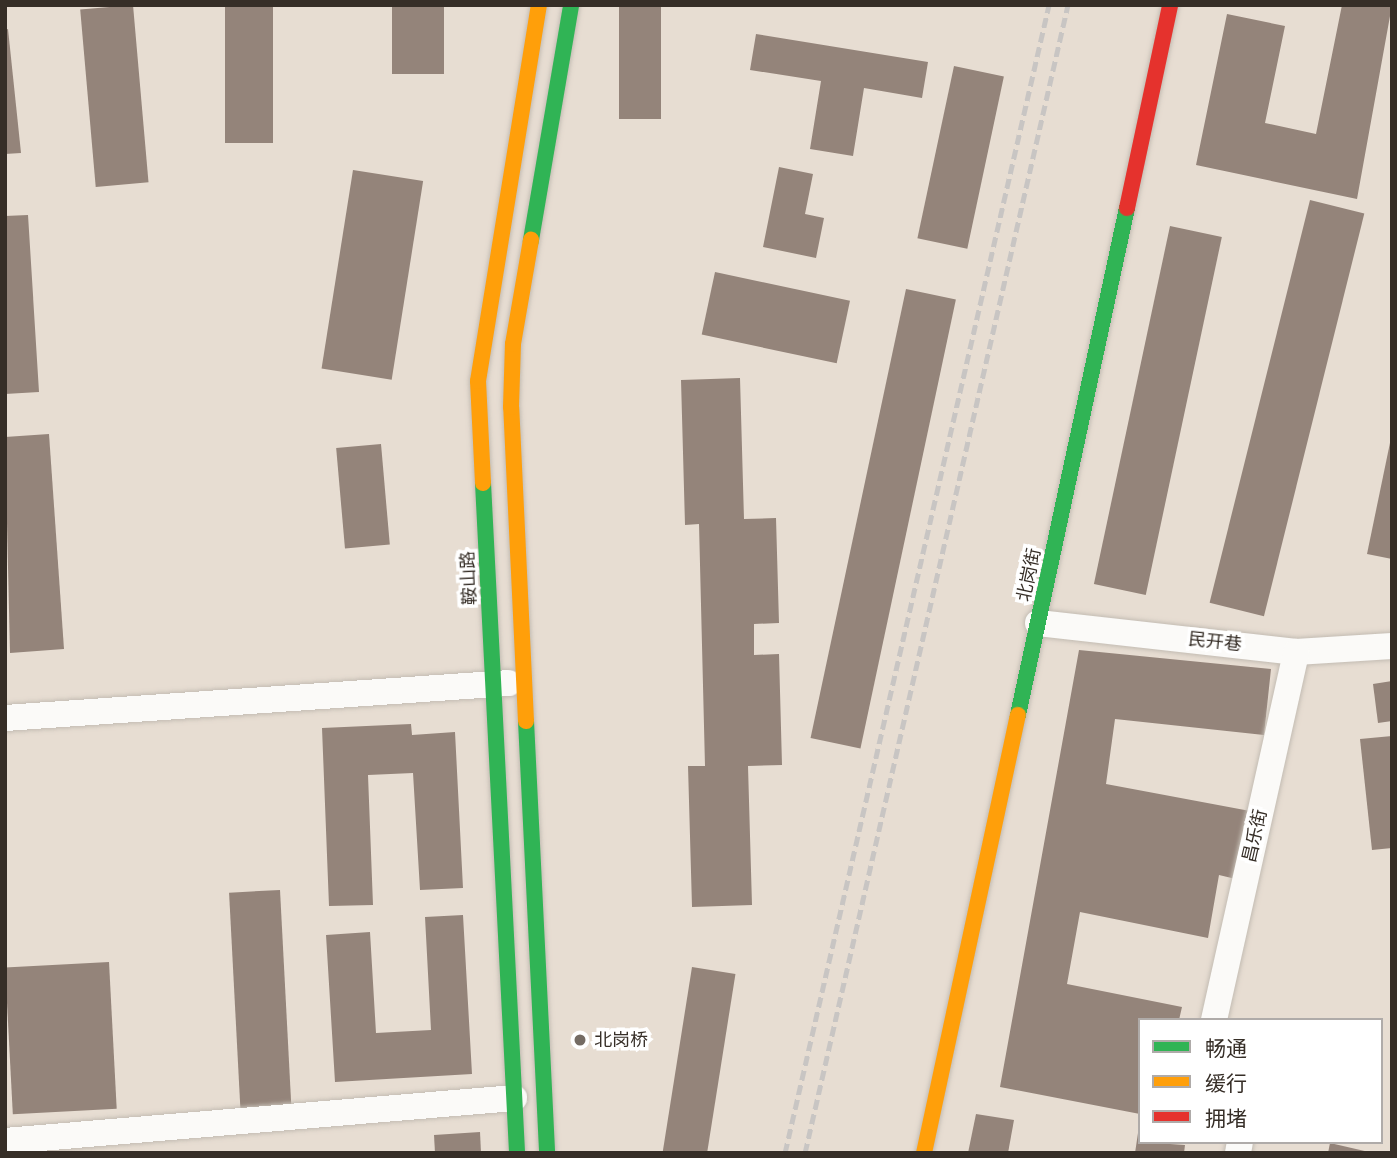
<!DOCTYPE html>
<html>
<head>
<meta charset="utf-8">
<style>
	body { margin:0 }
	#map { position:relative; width:1397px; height:1158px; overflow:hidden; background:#e7ddd2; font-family:"PT Sans","Noto Sans SC",sans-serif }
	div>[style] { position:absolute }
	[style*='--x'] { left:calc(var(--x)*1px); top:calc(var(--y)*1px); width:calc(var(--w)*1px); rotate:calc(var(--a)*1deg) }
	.building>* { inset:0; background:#94847a; transform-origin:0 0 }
	.roads { filter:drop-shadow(0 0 2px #c3bcb3) drop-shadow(0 0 2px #c3bcb3) }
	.street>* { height:26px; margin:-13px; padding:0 13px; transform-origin:13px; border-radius:13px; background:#fbfaf8 }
	.fast>* { height:16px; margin:-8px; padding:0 8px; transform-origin:8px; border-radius:8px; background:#30b455 }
	.slow>* { height:16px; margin:-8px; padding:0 8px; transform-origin:8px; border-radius:8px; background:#ff9f0a }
	.jam>* { height:16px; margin:-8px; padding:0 8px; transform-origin:8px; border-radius:8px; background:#e5322d }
	.rail>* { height:5px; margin-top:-2.5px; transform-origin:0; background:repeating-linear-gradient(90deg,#c8c5c3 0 10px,transparent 0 15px) }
	.dots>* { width:19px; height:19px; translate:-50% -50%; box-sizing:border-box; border:4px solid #fff; border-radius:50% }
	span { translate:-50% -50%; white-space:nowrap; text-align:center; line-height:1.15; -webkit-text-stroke:7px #fff; paint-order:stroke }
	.street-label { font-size:18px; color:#362e27 }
	.poi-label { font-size:18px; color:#362e27 }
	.left { translate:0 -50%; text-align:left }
	.frame { position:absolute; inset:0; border:7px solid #362e27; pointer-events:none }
	.legend { position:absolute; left:1138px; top:1018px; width:245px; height:126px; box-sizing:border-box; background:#fff; border:2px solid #afaba9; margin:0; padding:9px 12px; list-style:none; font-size:21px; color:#362e27 }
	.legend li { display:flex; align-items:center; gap:14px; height:35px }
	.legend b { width:35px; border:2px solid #afaba9 }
</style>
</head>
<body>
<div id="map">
	<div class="building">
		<div style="left:133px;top:5px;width:178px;height:53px;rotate:85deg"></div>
		<div style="left:225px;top:5px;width:48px;height:138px"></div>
		<div style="left:392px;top:5px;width:52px;height:69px"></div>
		<div style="left:619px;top:5px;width:42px;height:114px"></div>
		<div style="clip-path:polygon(1342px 5px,1392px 5px,1357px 199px,1196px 165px,1227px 14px,1285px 26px,1265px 123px,1316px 134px)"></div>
		<div style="clip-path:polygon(8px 29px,21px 153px,5px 154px,5px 30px)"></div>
		<div style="clip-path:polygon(756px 34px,928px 62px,922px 98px,864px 88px,853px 156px,810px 149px,821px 81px,750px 70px)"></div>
		<div style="left:954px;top:66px;width:51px;height:176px;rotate:12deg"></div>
		<div style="clip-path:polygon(779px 167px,813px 174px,805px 214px,824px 218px,816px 258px,763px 247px)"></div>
		<div style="left:353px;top:170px;width:71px;height:201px;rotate:9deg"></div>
		<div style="left:1310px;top:200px;width:56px;height:415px;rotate:14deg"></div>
		<div style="clip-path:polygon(28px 215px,39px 392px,5px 394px,5px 216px)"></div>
		<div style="left:1170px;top:226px;width:53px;height:366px;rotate:12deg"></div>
		<div style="left:715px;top:272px;width:138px;height:64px;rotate:12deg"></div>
		<div style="left:906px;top:289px;width:51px;height:459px;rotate:12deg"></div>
		<div style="clip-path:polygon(740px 378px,744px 519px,776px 518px,779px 623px,754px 624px,754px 655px,779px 654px,782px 765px,748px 766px,752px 905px,692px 907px,688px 766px,705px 766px,699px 524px,685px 525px,681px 380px)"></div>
		<div style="clip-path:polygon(49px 434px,64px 649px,10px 653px,5px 437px)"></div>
		<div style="clip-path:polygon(1391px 438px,1392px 438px,1392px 559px,1367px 554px)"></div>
		<div style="left:381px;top:444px;width:101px;height:45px;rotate:85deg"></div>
		<div style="clip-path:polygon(1079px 650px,1271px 669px,1264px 735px,1115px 719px,1106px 784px,1250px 811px,1240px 880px,1219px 875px,1208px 938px,1080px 912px,1067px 984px,1182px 1007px,1179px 1020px,1140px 1020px,1140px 1114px,1000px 1087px)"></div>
		<div style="clip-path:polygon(1392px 681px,1392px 721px,1378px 723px,1373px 684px)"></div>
		<div style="clip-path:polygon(411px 724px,412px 735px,455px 732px,463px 888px,420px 890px,413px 773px,368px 775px,373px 905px,329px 906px,322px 728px)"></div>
		<div style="clip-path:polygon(1392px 736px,1392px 848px,1372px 850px,1360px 739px)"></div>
		<div style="left:280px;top:890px;width:224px;height:51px;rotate:87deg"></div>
		<div style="clip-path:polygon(463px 915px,472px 1074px,335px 1082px,326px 935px,370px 932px,376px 1033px,431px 1030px,425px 917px)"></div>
		<div style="left:109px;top:962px;width:147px;height:104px;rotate:87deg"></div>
		<div style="left:692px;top:967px;width:44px;height:189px;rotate:9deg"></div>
		<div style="clip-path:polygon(976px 1114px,1014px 1120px,1008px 1153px,968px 1153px)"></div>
		<div style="clip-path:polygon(480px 1132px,481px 1153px,435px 1153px,434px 1135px)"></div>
		<div style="clip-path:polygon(1138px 1133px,1140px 1142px,1185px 1145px,1184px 1153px,1135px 1153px)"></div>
		<div style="clip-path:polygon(1330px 1143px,1369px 1152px,1369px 1153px,1328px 1153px)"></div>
	</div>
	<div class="roads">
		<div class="street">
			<div style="--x:1038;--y:623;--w:260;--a:6.4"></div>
			<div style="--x:1296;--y:652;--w:96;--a:-3.6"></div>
			<div style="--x:5;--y:718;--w:505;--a:-3.97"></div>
			<div style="--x:1214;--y:1020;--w:377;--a:-77.4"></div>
			<div style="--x:5;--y:1141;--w:511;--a:-4.83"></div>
			<div style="--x:1238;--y:1153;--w:11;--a:-80"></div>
		</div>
		<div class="fast">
			<div style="--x:531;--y:240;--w:238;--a:-80.3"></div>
			<div style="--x:483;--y:483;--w:671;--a:87.09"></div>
			<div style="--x:1018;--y:715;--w:519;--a:-77.87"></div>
			<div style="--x:526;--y:721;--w:433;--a:87.2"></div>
		</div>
		<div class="slow">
			<div style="--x:483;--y:483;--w:102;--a:-92.8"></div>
			<div style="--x:478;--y:381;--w:381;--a:-80.8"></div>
			<div style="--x:526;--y:721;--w:314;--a:-92.7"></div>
			<div style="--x:511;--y:407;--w:63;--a:-88.2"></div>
			<div style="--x:513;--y:344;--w:106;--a:-80.2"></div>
			<div style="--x:924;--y:1153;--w:448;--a:-77.9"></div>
		</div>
		<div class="jam">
			<div style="--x:1127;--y:208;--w:208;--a:-78"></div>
		</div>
	</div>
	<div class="rail">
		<div style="--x:785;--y:1153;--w:1178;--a:-77.05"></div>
		<div style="--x:805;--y:1153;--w:1178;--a:-77.1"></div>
	</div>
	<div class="dots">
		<div style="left:580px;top:1040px;background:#746b63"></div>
	</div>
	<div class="street-label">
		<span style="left:1029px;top:575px;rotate:-78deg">北岗街</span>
		<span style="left:469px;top:578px;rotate:-93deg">鞍山路</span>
		<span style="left:1215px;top:642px;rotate:6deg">民开巷</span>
		<span style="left:1255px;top:836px;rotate:-77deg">昌乐街</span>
	</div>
	<div class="poi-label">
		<span class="left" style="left:594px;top:1040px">北岗桥</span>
	</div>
	<div class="frame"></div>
	<ul class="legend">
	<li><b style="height:9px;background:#30b455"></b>畅通</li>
	<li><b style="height:9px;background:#ff9f0a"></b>缓行</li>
	<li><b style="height:9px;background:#e5322d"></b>拥堵</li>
	</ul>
</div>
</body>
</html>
